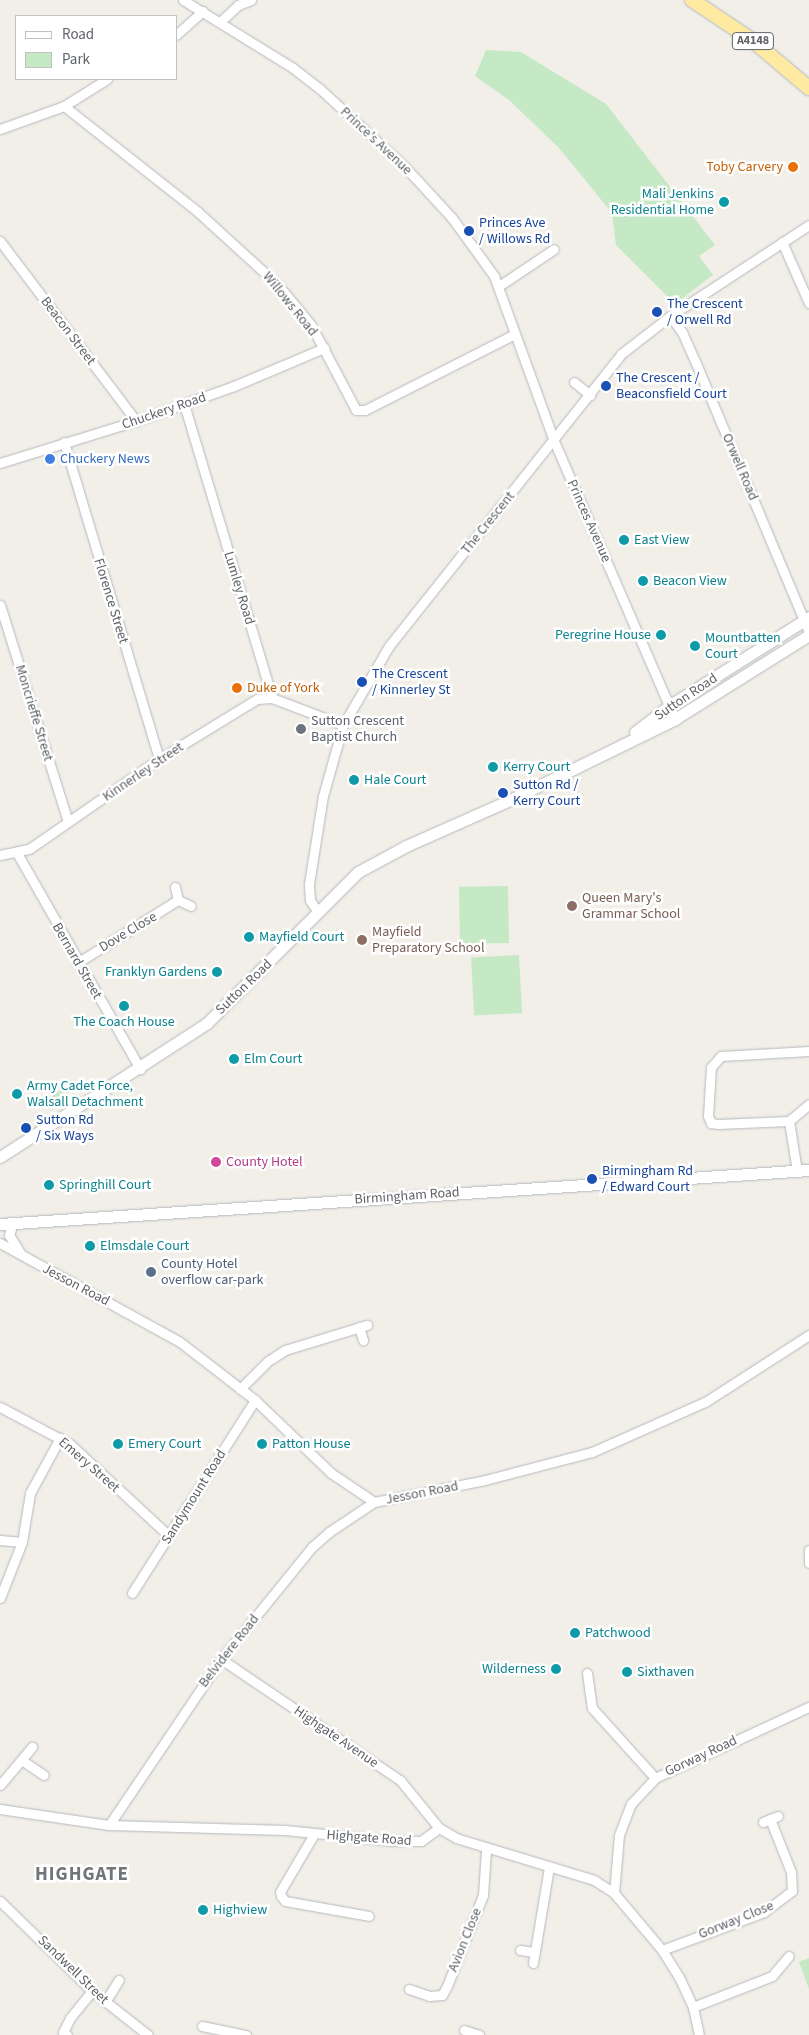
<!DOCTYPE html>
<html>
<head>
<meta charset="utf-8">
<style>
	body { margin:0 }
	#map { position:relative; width:809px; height:2035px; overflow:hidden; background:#f1efe8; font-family:"Source Sans 3",sans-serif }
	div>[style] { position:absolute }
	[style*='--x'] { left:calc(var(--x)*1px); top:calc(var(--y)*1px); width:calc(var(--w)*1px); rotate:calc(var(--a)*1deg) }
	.green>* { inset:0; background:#c5e8c5; transform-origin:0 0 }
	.roads { filter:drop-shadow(0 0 1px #b5b8bc) drop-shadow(0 0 1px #b5b8bc) }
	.minor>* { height:9px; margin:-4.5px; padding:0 4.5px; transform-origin:4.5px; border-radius:4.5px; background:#fff }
	.tertiary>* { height:11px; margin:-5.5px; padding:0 5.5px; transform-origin:5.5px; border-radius:5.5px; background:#fff }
	.trunk>* { height:14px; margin:-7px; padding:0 7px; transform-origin:7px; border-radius:7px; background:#feeaa1 }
	.dots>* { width:14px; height:14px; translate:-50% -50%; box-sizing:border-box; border:2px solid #fff; border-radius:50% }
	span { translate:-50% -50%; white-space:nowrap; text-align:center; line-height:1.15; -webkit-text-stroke:5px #fff; paint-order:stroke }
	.shield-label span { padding:1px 4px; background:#fff; border:1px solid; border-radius:4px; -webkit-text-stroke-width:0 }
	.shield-label { font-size:12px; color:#5f6368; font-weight:700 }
	.street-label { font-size:14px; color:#5f6368 }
	.food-label { font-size:14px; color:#c56008 }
	.right { translate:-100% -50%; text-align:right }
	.left { translate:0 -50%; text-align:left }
	.culture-label { font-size:14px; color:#0d838f }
	.transit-label { font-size:14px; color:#164399 }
	.shop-label { font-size:14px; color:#366cbe }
	.worship-label { font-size:14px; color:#5b616d }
	.education-label { font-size:14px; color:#785e54 }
	.hotel-label { font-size:14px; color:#b23c85 }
	.service-label { font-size:14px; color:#4e5e75 }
	.district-label { font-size:19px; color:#70757a; font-weight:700; letter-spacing:1px }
	.legend { position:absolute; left:15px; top:15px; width:162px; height:65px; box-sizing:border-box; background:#fff; border:1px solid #bfc1c3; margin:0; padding:6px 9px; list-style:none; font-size:15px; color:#5f6368 }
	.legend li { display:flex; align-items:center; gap:10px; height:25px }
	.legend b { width:25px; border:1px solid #bfc1c3 }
</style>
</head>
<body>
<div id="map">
	<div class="green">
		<div style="clip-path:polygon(486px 50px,521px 52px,606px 104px,715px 245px,699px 256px,713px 275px,675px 304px,616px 245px,612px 213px,559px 148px,509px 100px,475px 76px)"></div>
		<div style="left:508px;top:886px;width:57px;height:49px;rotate:89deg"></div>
		<div style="left:519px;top:955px;width:58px;height:48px;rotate:87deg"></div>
		<div style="clip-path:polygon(64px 1088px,72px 1098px,51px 1109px,46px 1100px)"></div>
		<div style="clip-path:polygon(809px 1958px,809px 1989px,799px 1962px)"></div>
	</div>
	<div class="roads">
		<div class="minor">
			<div style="--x:183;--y:0;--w:129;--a:31.7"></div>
			<div style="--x:293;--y:68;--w:33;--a:38"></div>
			<div style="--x:319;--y:88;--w:118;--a:42.6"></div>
			<div style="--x:406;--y:168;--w:68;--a:47.4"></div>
			<div style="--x:452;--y:218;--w:72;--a:54.1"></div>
			<div style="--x:494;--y:276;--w:176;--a:70"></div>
			<div style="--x:554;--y:441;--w:303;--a:66.5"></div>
			<div style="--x:221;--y:21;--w:23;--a:-43"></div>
			<div style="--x:238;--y:5;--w:14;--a:-21"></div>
			<div style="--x:176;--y:35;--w:36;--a:-42"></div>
			<div style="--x:64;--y:106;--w:171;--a:38.3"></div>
			<div style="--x:198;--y:212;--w:110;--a:42.4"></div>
			<div style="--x:279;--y:286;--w:50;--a:50.6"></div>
			<div style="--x:311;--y:325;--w:96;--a:62.1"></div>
			<div style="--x:356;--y:410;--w:9;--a:0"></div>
			<div style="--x:365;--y:410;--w:168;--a:-26.9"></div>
			<div style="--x:0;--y:129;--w:68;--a:-19.8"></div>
			<div style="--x:64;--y:106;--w:51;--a:-32.1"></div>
			<div style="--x:0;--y:241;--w:226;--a:52.9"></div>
			<div style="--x:782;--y:242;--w:67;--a:66.1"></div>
			<div style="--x:499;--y:286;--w:66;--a:-33.9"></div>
			<div style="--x:670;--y:316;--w:20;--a:53"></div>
			<div style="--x:682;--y:332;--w:32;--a:66"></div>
			<div style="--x:695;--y:361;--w:294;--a:67.2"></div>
			<div style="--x:574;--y:382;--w:21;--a:39"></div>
			<div style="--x:184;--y:404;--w:307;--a:73.3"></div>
			<div style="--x:64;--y:442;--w:331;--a:73.3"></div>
			<div style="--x:0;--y:463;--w:142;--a:-17.2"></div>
			<div style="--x:136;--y:421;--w:104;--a:-19.7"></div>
			<div style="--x:234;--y:386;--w:98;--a:-22.9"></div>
			<div style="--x:0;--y:605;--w:227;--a:72.6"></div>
			<div style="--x:17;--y:853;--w:249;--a:60.3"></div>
			<div style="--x:0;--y:855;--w:30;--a:-12"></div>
			<div style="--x:29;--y:849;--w:158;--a:-34.7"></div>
			<div style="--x:159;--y:759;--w:115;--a:-31.5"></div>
			<div style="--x:257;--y:699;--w:15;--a:-4"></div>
			<div style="--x:272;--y:698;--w:76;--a:20.8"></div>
			<div style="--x:175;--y:887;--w:13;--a:77"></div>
			<div style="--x:178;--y:900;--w:14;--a:25"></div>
			<div style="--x:318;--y:912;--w:14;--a:-124"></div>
			<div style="--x:310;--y:900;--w:16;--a:-94"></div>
			<div style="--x:309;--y:884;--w:89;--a:-81"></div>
			<div style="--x:323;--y:796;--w:74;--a:-74.3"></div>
			<div style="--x:343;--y:725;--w:91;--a:-59.8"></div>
			<div style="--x:389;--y:646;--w:373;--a:-51.5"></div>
			<div style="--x:621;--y:354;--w:62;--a:-37.8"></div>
			<div style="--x:670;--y:316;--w:166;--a:-33.2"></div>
			<div style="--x:77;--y:963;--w:119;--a:-32"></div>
			<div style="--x:809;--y:1051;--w:88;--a:176.7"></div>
			<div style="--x:721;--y:1056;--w:15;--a:132"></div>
			<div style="--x:711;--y:1067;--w:49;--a:93.5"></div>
			<div style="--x:708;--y:1116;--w:8;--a:67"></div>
			<div style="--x:711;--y:1123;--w:7;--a:8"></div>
			<div style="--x:718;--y:1124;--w:71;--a:-2.4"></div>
			<div style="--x:789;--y:1121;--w:26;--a:-40"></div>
			<div style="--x:789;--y:1121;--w:51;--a:80.9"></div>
			<div style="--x:5;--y:1223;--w:8;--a:45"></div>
			<div style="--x:11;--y:1229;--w:6;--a:108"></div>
			<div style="--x:9;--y:1235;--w:22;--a:58"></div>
			<div style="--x:0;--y:1243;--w:205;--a:28.8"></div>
			<div style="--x:180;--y:1342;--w:95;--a:37.7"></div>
			<div style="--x:255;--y:1400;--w:105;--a:43.8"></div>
			<div style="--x:331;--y:1473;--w:52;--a:34"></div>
			<div style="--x:359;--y:1327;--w:14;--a:73"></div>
			<div style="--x:240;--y:1389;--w:40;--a:-45"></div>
			<div style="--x:268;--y:1361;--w:20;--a:-33"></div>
			<div style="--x:285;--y:1350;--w:86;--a:-17"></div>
			<div style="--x:0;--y:1407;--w:79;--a:27.9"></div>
			<div style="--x:70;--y:1444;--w:135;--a:42.9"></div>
			<div style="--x:0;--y:1540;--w:22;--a:5"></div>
			<div style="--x:809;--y:1550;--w:13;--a:90"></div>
			<div style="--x:132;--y:1593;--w:229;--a:-57.5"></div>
			<div style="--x:0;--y:1598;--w:60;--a:-68.6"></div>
			<div style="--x:22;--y:1542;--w:50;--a:-80.7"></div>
			<div style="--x:30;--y:1493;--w:63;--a:-61.4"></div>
			<div style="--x:221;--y:1659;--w:216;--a:34.1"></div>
			<div style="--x:400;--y:1780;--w:62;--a:50.9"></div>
			<div style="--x:439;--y:1828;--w:20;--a:30"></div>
			<div style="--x:456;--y:1838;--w:144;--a:16.9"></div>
			<div style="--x:594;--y:1880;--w:24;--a:33"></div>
			<div style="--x:614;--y:1893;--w:75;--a:49.9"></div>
			<div style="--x:662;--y:1950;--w:32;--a:58"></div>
			<div style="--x:679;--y:1977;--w:33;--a:65"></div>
			<div style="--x:693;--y:2007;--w:29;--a:78"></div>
			<div style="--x:587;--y:1673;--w:35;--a:82"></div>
			<div style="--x:592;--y:1708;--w:94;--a:48"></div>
			<div style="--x:23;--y:1761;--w:25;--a:34"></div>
			<div style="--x:0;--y:1785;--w:50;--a:-49.9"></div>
			<div style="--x:0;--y:1809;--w:110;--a:8.4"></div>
			<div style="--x:109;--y:1825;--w:176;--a:1.6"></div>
			<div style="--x:285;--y:1830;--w:109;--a:5.8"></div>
			<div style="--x:393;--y:1841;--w:28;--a:0"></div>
			<div style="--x:421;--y:1841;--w:22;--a:-36"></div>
			<div style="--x:763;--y:1822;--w:16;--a:-22"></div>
			<div style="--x:109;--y:1825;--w:200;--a:-56"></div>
			<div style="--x:221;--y:1659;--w:144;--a:-50.9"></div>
			<div style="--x:312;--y:1547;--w:23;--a:-41"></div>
			<div style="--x:329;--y:1532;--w:54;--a:-33.7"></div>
			<div style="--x:374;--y:1502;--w:113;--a:-11.2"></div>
			<div style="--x:485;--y:1480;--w:111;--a:-14.7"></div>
			<div style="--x:592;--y:1452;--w:124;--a:-23.9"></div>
			<div style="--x:705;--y:1402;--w:124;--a:-32.8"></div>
			<div style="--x:314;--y:1834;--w:67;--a:120.4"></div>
			<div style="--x:280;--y:1892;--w:4;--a:76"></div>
			<div style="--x:281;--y:1896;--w:6;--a:51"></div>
			<div style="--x:285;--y:1901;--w:85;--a:10.1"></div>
			<div style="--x:614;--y:1893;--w:58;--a:-85.1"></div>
			<div style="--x:619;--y:1835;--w:33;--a:-69"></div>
			<div style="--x:631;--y:1804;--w:35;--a:-47"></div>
			<div style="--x:655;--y:1778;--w:170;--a:-24.8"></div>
			<div style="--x:0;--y:1901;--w:129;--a:44.4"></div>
			<div style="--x:92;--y:1991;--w:71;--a:38.2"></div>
			<div style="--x:520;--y:1950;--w:14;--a:8"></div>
			<div style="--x:662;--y:1950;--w:109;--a:-20.4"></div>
			<div style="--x:764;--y:1912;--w:35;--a:-37"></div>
			<div style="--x:792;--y:1891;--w:19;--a:-93"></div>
			<div style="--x:791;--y:1872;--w:57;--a:-111.6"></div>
			<div style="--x:533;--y:1963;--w:97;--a:-80.5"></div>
			<div style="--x:409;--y:1989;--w:21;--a:19"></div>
			<div style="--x:429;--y:1996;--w:13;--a:-4"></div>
			<div style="--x:442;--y:1995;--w:10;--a:-61"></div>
			<div style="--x:447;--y:1986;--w:98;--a:-68.4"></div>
			<div style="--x:483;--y:1895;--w:45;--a:-86.2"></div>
			<div style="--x:105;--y:2002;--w:26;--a:-58"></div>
			<div style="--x:693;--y:2007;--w:85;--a:-21.4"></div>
			<div style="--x:772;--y:1976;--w:26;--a:-50"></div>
			<div style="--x:202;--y:2026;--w:45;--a:11.6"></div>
			<div style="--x:464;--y:2030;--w:16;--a:18"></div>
			<div style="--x:67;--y:2035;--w:5;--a:-143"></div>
			<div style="--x:63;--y:2032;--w:16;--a:-63"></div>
			<div style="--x:70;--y:2018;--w:35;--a:-51"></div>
		</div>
		<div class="tertiary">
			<div style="--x:635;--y:732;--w:43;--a:-37.4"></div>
			<div style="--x:669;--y:706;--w:166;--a:-32.4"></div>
			<div style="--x:0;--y:1157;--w:247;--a:-32.9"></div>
			<div style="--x:207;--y:1023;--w:214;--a:-45"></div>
			<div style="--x:358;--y:872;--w:55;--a:-28.4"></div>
			<div style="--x:406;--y:846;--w:116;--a:-23.9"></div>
			<div style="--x:512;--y:799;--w:182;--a:-26.1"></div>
			<div style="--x:675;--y:719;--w:158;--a:-32.1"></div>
			<div style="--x:0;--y:1224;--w:811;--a:-3.82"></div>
		</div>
		<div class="trunk">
			<div style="--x:692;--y:0;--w:72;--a:33.7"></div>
			<div style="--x:752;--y:40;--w:75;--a:40.1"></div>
		</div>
	</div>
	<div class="dots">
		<div style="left:793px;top:167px;background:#e8710a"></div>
		<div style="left:724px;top:202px;background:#0f9aa8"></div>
		<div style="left:469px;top:231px;background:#1a4fb4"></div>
		<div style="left:657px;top:312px;background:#1a4fb4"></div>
		<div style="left:606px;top:386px;background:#1a4fb4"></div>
		<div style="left:50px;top:459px;background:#3f7fe0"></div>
		<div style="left:624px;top:540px;background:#0f9aa8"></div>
		<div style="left:643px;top:581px;background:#0f9aa8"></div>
		<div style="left:661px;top:635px;background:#0f9aa8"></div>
		<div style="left:695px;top:646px;background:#0f9aa8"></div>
		<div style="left:362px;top:682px;background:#1a4fb4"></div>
		<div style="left:237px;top:688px;background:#e8710a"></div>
		<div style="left:301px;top:729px;background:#6b7280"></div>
		<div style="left:493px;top:767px;background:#0f9aa8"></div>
		<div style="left:354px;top:780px;background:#0f9aa8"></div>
		<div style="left:503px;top:793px;background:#1a4fb4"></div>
		<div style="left:572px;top:906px;background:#8d6e63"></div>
		<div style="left:249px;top:937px;background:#0f9aa8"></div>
		<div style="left:362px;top:940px;background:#8d6e63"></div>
		<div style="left:217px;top:972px;background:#0f9aa8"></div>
		<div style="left:124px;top:1006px;background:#0f9aa8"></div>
		<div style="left:234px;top:1059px;background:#0f9aa8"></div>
		<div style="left:17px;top:1094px;background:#0f9aa8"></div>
		<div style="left:26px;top:1128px;background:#1a4fb4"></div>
		<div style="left:216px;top:1162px;background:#d1479c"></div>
		<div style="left:592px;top:1179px;background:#1a4fb4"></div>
		<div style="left:49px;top:1185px;background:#0f9aa8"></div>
		<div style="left:90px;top:1246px;background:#0f9aa8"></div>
		<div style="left:151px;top:1272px;background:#5c6f8a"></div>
		<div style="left:118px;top:1444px;background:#0f9aa8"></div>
		<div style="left:262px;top:1444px;background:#0f9aa8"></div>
		<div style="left:575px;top:1633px;background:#0f9aa8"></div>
		<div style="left:556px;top:1669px;background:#0f9aa8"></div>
		<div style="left:627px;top:1672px;background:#0f9aa8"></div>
		<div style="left:203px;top:1910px;background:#0f9aa8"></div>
	</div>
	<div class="shield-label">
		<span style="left:753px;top:41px">A4148</span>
	</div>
	<div class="street-label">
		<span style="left:376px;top:141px;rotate:43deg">Prince's Avenue</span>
		<span style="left:290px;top:304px;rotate:51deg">Willows Road</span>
		<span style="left:68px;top:331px;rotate:53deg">Beacon Street</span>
		<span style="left:164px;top:411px;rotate:-19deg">Chuckery Road</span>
		<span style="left:740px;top:467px;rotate:67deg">Orwell Road</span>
		<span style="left:589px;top:521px;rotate:66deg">Princes Avenue</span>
		<span style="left:488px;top:523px;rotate:-51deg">The Crescent</span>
		<span style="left:239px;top:588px;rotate:73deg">Lumley Road</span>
		<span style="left:111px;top:601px;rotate:73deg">Florence Street</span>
		<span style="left:686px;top:697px;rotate:-34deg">Sutton Road</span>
		<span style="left:34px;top:713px;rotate:73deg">Moncrieffe Street</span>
		<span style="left:143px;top:772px;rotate:-34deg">Kinnerley Street</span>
		<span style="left:128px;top:932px;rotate:-31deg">Dove Close</span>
		<span style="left:77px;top:961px;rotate:60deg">Bernard Street</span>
		<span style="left:244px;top:987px;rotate:-44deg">Sutton Road</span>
		<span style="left:407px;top:1196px;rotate:-4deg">Birmingham Road</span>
		<span style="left:76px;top:1285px;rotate:28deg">Jesson Road</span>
		<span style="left:89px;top:1465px;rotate:41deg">Emery Street</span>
		<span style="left:422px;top:1493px;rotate:-11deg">Jesson Road</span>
		<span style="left:194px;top:1497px;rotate:-58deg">Sandymount Road</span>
		<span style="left:229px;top:1651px;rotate:-52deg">Belvidere Road</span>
		<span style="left:336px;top:1737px;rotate:34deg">Highgate Avenue</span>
		<span style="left:701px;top:1756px;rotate:-25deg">Gorway Road</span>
		<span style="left:369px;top:1838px;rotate:4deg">Highgate Road</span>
		<span style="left:736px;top:1920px;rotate:-22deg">Gorway Close</span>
		<span style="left:465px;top:1940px;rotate:-68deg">Avion Close</span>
		<span style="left:73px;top:1970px;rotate:44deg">Sandwell Street</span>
	</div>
	<div class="food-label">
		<span class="right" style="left:783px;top:167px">Toby Carvery</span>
		<span class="left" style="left:247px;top:688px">Duke of York</span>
	</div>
	<div class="culture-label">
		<span class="right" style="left:714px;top:202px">Mali Jenkins<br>Residential Home</span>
		<span class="left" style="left:634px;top:540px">East View</span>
		<span class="left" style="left:653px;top:581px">Beacon View</span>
		<span class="right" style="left:651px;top:635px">Peregrine House</span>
		<span class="left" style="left:705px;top:646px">Mountbatten<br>Court</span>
		<span class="left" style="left:503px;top:767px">Kerry Court</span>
		<span class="left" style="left:364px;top:780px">Hale Court</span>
		<span class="left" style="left:259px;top:937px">Mayfield Court</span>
		<span class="right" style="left:207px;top:972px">Franklyn Gardens</span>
		<span style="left:124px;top:1022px">The Coach House</span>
		<span class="left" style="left:244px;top:1059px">Elm Court</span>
		<span class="left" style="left:27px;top:1094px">Army Cadet Force,<br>Walsall Detachment</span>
		<span class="left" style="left:59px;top:1185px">Springhill Court</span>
		<span class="left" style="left:100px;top:1246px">Elmsdale Court</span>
		<span class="left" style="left:128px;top:1444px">Emery Court</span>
		<span class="left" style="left:272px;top:1444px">Patton House</span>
		<span class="left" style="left:585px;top:1633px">Patchwood</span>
		<span class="right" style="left:546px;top:1669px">Wilderness</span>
		<span class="left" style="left:637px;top:1672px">Sixthaven</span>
		<span class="left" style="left:213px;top:1910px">Highview</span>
	</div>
	<div class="transit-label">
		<span class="left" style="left:479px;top:231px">Princes Ave<br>/ Willows Rd</span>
		<span class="left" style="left:667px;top:312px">The Crescent<br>/ Orwell Rd</span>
		<span class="left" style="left:616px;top:386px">The Crescent /<br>Beaconsfield Court</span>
		<span class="left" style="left:372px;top:682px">The Crescent<br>/ Kinnerley St</span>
		<span class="left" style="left:513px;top:793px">Sutton Rd /<br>Kerry Court</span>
		<span class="left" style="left:36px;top:1128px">Sutton Rd<br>/ Six Ways</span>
		<span class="left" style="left:602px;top:1179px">Birmingham Rd<br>/ Edward Court</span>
	</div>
	<div class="shop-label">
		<span class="left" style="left:60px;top:459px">Chuckery News</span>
	</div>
	<div class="worship-label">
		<span class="left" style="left:311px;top:729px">Sutton Crescent<br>Baptist Church</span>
	</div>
	<div class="education-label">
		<span class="left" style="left:582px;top:906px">Queen Mary's<br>Grammar School</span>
		<span class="left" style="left:372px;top:940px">Mayfield<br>Preparatory School</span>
	</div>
	<div class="hotel-label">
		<span class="left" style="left:226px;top:1162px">County Hotel</span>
	</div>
	<div class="service-label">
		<span class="left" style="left:161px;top:1272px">County Hotel<br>overflow car-park</span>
	</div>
	<div class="district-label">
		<span style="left:82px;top:1875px">HIGHGATE</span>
	</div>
	<ul class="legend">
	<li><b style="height:6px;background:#fff"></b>Road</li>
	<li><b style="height:14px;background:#c5e8c5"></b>Park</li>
	</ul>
</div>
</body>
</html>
